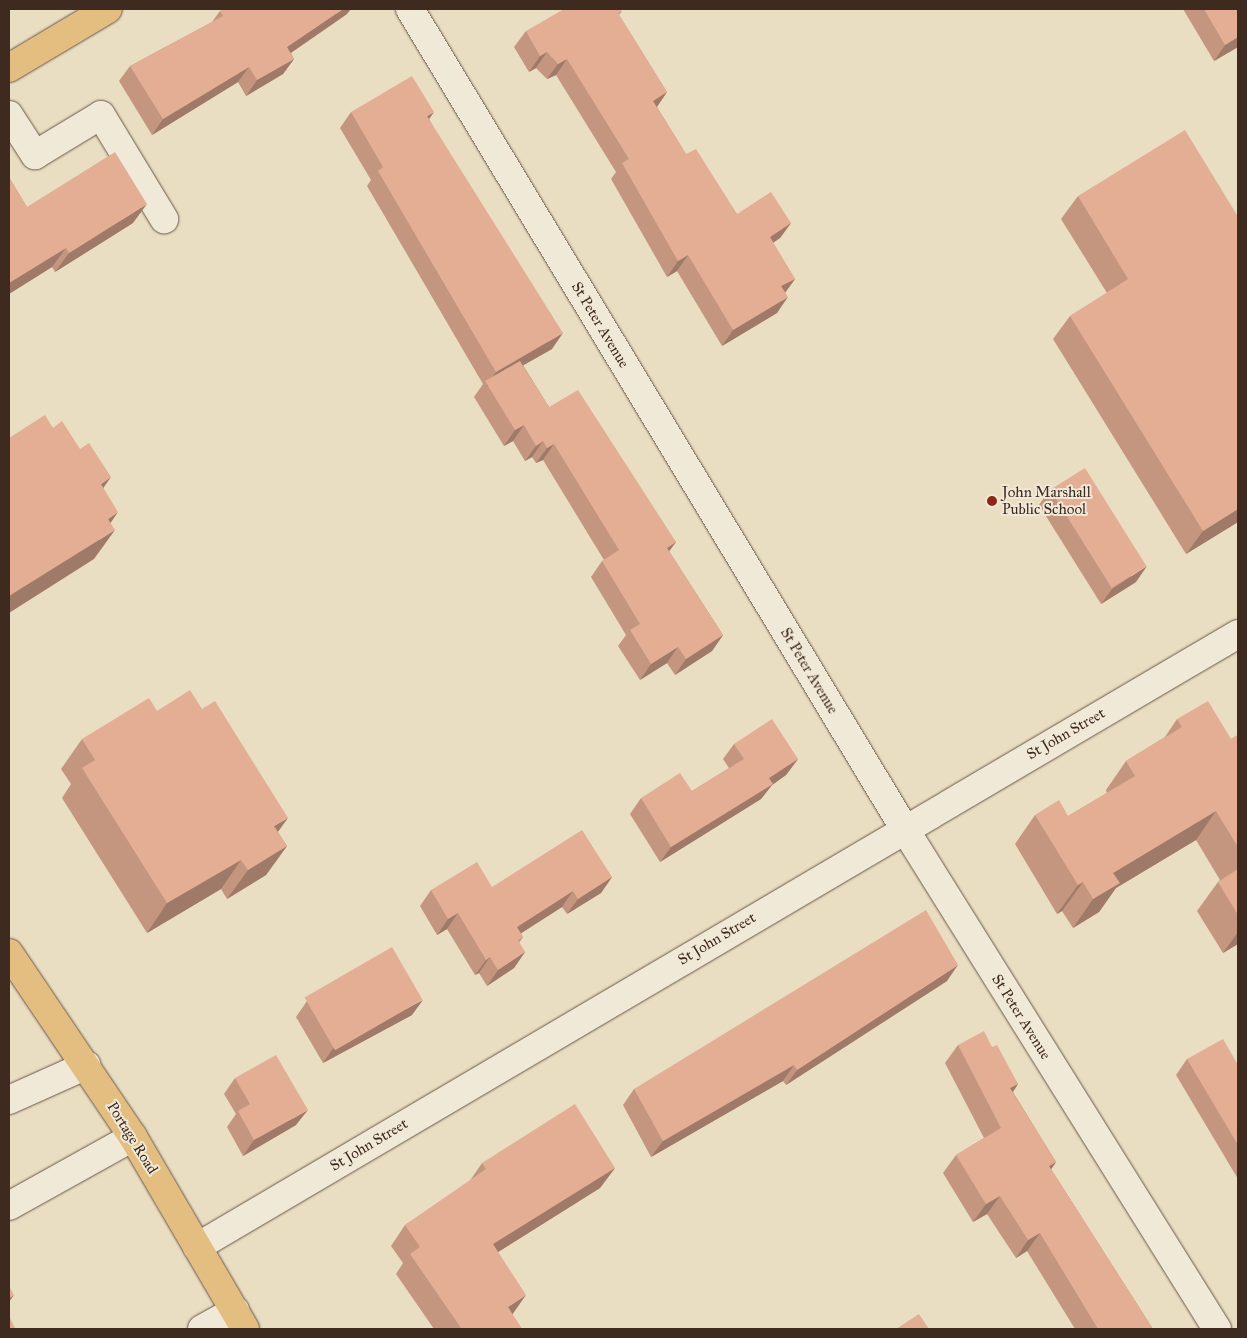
<!DOCTYPE html>
<html>
<head>
<meta charset="utf-8">
<style>
	body { margin:0 }
	#map { position:relative; width:1247px; height:1338px; overflow:hidden; background:#e9ddc2; font-family:"IM FELL Great Primer",serif }
	div>[style] { position:absolute }
	[style*='--x'] { left:calc(var(--x)*1px); top:calc(var(--y)*1px); width:calc(var(--w)*1px); rotate:calc(var(--a)*1deg) }
	.roads { filter:drop-shadow(0 0 1px #6a5748) drop-shadow(0 0 1px #6a5748) }
	.minor>* { height:28px; margin:-14px; padding:0 14px; transform-origin:14px; border-radius:14px; background:#f1e9d7 }
	.major>* { height:28px; margin:-14px; padding:0 14px; transform-origin:14px; border-radius:14px; background:#e4be81 }
	.wall>* { inset:0; background:#c49680 }
	.shaded-wall>* { inset:0; background:#a07a68 }
	.building>* { inset:0; background:#e4ae95; transform-origin:0 0 }
	.dots>* { width:14px; height:14px; translate:-50% -50%; box-sizing:border-box; border:2px solid #f1e9d7; border-radius:50% }
	span { translate:-50% -50%; white-space:nowrap; text-align:center; line-height:1.15; -webkit-text-stroke:4px #f1e9d7; paint-order:stroke }
	.street-label { font-size:15px; color:#3f2a20 }
	.poi-label { font-size:15px; color:#3f2a20 }
	.left { translate:0 -50%; text-align:left }
	.frame { position:absolute; inset:0; border:10px solid #3f2a20; pointer-events:none }
</style>
</head>
<body>
<div id="map">
	<div class="roads">
		<div class="minor">
			<div style="--x:410;--y:9;--w:956;--a:58.9"></div>
			<div style="--x:904;--y:828;--w:591;--a:58"></div>
			<div style="--x:9;--y:115;--w:48;--a:57"></div>
			<div style="--x:35;--y:155;--w:77;--a:-31.2"></div>
			<div style="--x:101;--y:115;--w:122;--a:58.8"></div>
			<div style="--x:9;--y:1100;--w:85;--a:-24.2"></div>
			<div style="--x:9;--y:1206;--w:142;--a:-29.1"></div>
			<div style="--x:197;--y:1247;--w:1208;--a:-30.49"></div>
			<div style="--x:202;--y:1329;--w:38;--a:-29"></div>
		</div>
		<div class="major">
			<div style="--x:9;--y:68;--w:115;--a:-30.8"></div>
			<div style="--x:9;--y:953;--w:222;--a:56"></div>
			<div style="--x:133;--y:1137;--w:222;--a:59.7"></div>
		</div>
	</div>
	<div class="wall">
		<div style="clip-path:polygon(1183px 9px,1238px 9px,1238px 47px,1214px 61px)"></div>
		<div style="clip-path:polygon(220px 11px,347px 14px,291px 53px,294px 59px,283px 74px,246px 96px,238px 82px,152px 135px,119px 81px,130px 66px,212px 22px)"></div>
		<div style="clip-path:polygon(622px 11px,619px 15px,667px 92px,657px 107px,686px 154px,737px 214px,791px 223px,780px 238px,773px 243px,795px 279px,785px 293px,777px 313px,722px 346px,677px 271px,667px 277px,611px 179px,616px 172px,556px 75px,547px 79px,536px 68px,529px 72px,514px 47px,526px 31px)"></div>
		<div style="clip-path:polygon(351px 112px,429px 119px,552px 349px,523px 365px,549px 407px,676px 542px,669px 551px,723px 635px,712px 651px,675px 675px,667px 663px,640px 680px,618px 646px,626px 635px,591px 577px,602px 561px,604px 560px,543px 460px,536px 463px,532px 457px,525px 461px,513px 441px,504px 446px,474px 397px,483px 384px,367px 186px,371px 180px,340px 128px)"></div>
		<div style="clip-path:polygon(9px 177px,27px 207px,133px 223px,55px 272px,52px 267px,9px 294px)"></div>
		<div style="clip-path:polygon(1078px 196px,1237px 215px,1238px 522px,1186px 554px,1053px 339px,1070px 316px,1107px 293px,1061px 219px)"></div>
		<div style="clip-path:polygon(1050px 489px,1136px 582px,1101px 604px,1039px 505px)"></div>
		<div style="clip-path:polygon(1177px 719px,1231px 739px,1238px 735px,1238px 944px,1223px 953px,1197px 911px,1218px 882px,1220px 880px,1196px 840px,1116px 888px,1099px 912px,1073px 928px,1062px 911px,1057px 914px,1015px 844px,1035px 815px,1068px 816px,1107px 793px,1106px 790px,1126px 761px,1165px 737px)"></div>
		<div style="clip-path:polygon(82px 739px,278px 832px,287px 846px,266px 875px,227px 899px,221px 889px,147px 933px,62px 798px,71px 784px,61px 769px)"></div>
		<div style="clip-path:polygon(734px 744px,798px 759px,786px 775px,772px 785px,761px 799px,660px 862px,630px 814px,641px 798px,692px 791px,729px 768px,723px 759px)"></div>
		<div style="clip-path:polygon(612px 877px,601px 893px,567px 914px,562px 907px,521px 933px,523px 937px,519px 943px,525px 952px,514px 968px,487px 986px,479px 973px,475px 975px,447px 929px,437px 935px,420px 906px,431px 890px,492px 887px)"></div>
		<div style="clip-path:polygon(947px 981px,786px 1085px,783px 1081px,651px 1157px,623px 1105px,634px 1089px)"></div>
		<div style="clip-path:polygon(307px 1001px,412px 1015px,323px 1063px,296px 1017px)"></div>
		<div style="clip-path:polygon(958px 1045px,992px 1047px,1018px 1084px,1013px 1092px,1056px 1162px,1051px 1169px,1153px 1329px,1075px 1329px,1027px 1251px,1016px 1258px,987px 1214px,973px 1222px,943px 1173px,956px 1155px,984px 1138px,945px 1063px)"></div>
		<div style="clip-path:polygon(1187px 1059px,1238px 1065px,1238px 1179px,1176px 1075px)"></div>
		<div style="clip-path:polygon(235px 1078px,296px 1125px,243px 1156px,227px 1127px,236px 1114px,224px 1094px)"></div>
		<div style="clip-path:polygon(482px 1163px,615px 1168px,600px 1188px,498px 1252px,512px 1314px,522px 1329px,434px 1329px,396px 1274px,403px 1263px,391px 1246px,405px 1225px,469px 1182px)"></div>
	</div>
	<div class="shaded-wall">
		<div style="clip-path:polygon(343px 9px,351px 9px,347px 14px,276px 63px,287px 47px)"></div>
		<div style="clip-path:polygon(1238px 37px,1238px 47px,1214px 61px,1225px 45px)"></div>
		<div style="clip-path:polygon(547px 52px,536px 68px,529px 72px,540px 56px)"></div>
		<div style="clip-path:polygon(294px 59px,283px 74px,246px 96px,257px 80px)"></div>
		<div style="clip-path:polygon(567px 59px,556px 75px,547px 79px,558px 64px)"></div>
		<div style="clip-path:polygon(249px 67px,238px 82px,152px 135px,163px 119px)"></div>
		<div style="clip-path:polygon(667px 92px,656px 108px,653px 101px)"></div>
		<div style="clip-path:polygon(434px 112px,423px 128px,427px 116px)"></div>
		<div style="clip-path:polygon(147px 204px,133px 223px,55px 272px,69px 253px)"></div>
		<div style="clip-path:polygon(791px 223px,780px 238px,759px 252px,770px 237px)"></div>
		<div style="clip-path:polygon(66px 248px,52px 267px,9px 294px,9px 283px)"></div>
		<div style="clip-path:polygon(688px 255px,677px 271px,667px 277px,678px 261px)"></div>
		<div style="clip-path:polygon(795px 279px,784px 294px,781px 286px)"></div>
		<div style="clip-path:polygon(788px 297px,777px 313px,722px 346px,733px 330px)"></div>
		<div style="clip-path:polygon(563px 333px,552px 349px,487px 386px,487px 385px,496px 372px)"></div>
		<div style="clip-path:polygon(524px 425px,513px 441px,504px 446px,515px 430px)"></div>
		<div style="clip-path:polygon(543px 441px,532px 457px,525px 461px,536px 446px)"></div>
		<div style="clip-path:polygon(554px 444px,543px 460px,536px 463px,547px 448px)"></div>
		<div style="clip-path:polygon(111px 477px,90px 507px,101px 484px)"></div>
		<div style="clip-path:polygon(1238px 509px,1238px 522px,1186px 554px,1203px 531px)"></div>
		<div style="clip-path:polygon(118px 512px,99px 540px,115px 530px,94px 559px,9px 613px,9px 596px,108px 519px)"></div>
		<div style="clip-path:polygon(676px 542px,664px 558px,667px 548px)"></div>
		<div style="clip-path:polygon(1147px 566px,1136px 582px,1101px 604px,1112px 589px)"></div>
		<div style="clip-path:polygon(723px 635px,712px 651px,675px 675px,686px 659px)"></div>
		<div style="clip-path:polygon(678px 647px,667px 663px,640px 680px,651px 664px)"></div>
		<div style="clip-path:polygon(798px 759px,786px 775px,772px 785px,761px 799px,660px 862px,671px 847px,769px 778px)"></div>
		<div style="clip-path:polygon(1216px 811px,1196px 840px,1116px 888px,1099px 912px,1073px 928px,1093px 899px,1113px 873px)"></div>
		<div style="clip-path:polygon(288px 818px,267px 847px,274px 826px)"></div>
		<div style="clip-path:polygon(287px 846px,266px 875px,227px 899px,248px 870px)"></div>
		<div style="clip-path:polygon(241px 860px,221px 889px,147px 933px,167px 903px)"></div>
		<div style="clip-path:polygon(612px 877px,601px 893px,567px 914px,578px 899px)"></div>
		<div style="clip-path:polygon(1083px 882px,1062px 911px,1057px 914px,1078px 885px)"></div>
		<div style="clip-path:polygon(573px 891px,562px 907px,506px 943px,517px 927px)"></div>
		<div style="clip-path:polygon(458px 913px,447px 929px,437px 935px,448px 919px)"></div>
		<div style="clip-path:polygon(1238px 932px,1238px 944px,1223px 953px)"></div>
		<div style="clip-path:polygon(525px 952px,514px 968px,487px 986px,498px 970px)"></div>
		<div style="clip-path:polygon(490px 957px,479px 973px,475px 975px,486px 960px)"></div>
		<div style="clip-path:polygon(958px 965px,947px 981px,786px 1085px,797px 1070px)"></div>
		<div style="clip-path:polygon(423px 1000px,412px 1015px,323px 1063px,334px 1047px)"></div>
		<div style="clip-path:polygon(794px 1065px,783px 1081px,651px 1157px,663px 1141px)"></div>
		<div style="clip-path:polygon(1018px 1084px,1006px 1102px,1010px 1088px)"></div>
		<div style="clip-path:polygon(308px 1110px,296px 1125px,243px 1156px,254px 1140px)"></div>
		<div style="clip-path:polygon(1056px 1162px,1044px 1180px,1049px 1166px)"></div>
		<div style="clip-path:polygon(615px 1168px,600px 1188px,479px 1264px,493px 1244px)"></div>
		<div style="clip-path:polygon(1000px 1196px,987px 1214px,973px 1222px,986px 1204px)"></div>
		<div style="clip-path:polygon(1040px 1233px,1027px 1251px,1016px 1258px,1028px 1240px)"></div>
		<div style="clip-path:polygon(14px 1295px,9px 1302px,9px 1298px)"></div>
		<div style="clip-path:polygon(526px 1295px,512px 1315px,508px 1307px)"></div>
	</div>
	<div class="building">
		<div style="clip-path:polygon(223px 9px,343px 9px,287px 47px,294px 59px,257px 80px,249px 67px,163px 119px,130px 66px,223px 16px,220px 11px)"></div>
		<div style="clip-path:polygon(564px 9px,620px 9px,622px 11px,618px 13px,667px 92px,653px 101px,686px 154px,696px 149px,737px 214px,771px 192px,791px 223px,770px 237px,795px 279px,781px 286px,788px 297px,733px 330px,688px 255px,678px 261px,622px 163px,629px 159px,567px 59px,558px 64px,547px 52px,540px 56px,526px 31px)"></div>
		<div style="clip-path:polygon(1204px 9px,1238px 9px,1238px 37px,1225px 45px)"></div>
		<div style="clip-path:polygon(412px 76px,434px 112px,427px 116px,563px 333px,496px 372px,378px 171px,383px 167px,351px 112px)"></div>
		<div style="clip-path:polygon(1185px 130px,1237px 215px,1238px 215px,1238px 509px,1203px 531px,1070px 316px,1128px 279px,1078px 196px)"></div>
		<div style="clip-path:polygon(115px 152px,147px 204px,69px 253px,66px 248px,9px 283px,9px 177px,27px 207px)"></div>
		<div style="clip-path:polygon(520px 361px,549px 407px,578px 390px,676px 542px,667px 548px,723px 635px,686px 659px,678px 647px,651px 664px,630px 630px,640px 624px,602px 561px,619px 550px,554px 444px,547px 448px,543px 441px,536px 446px,524px 425px,515px 430px,485px 381px)"></div>
		<div style="clip-path:polygon(45px 415px,53px 428px,62px 421px,80px 449px,89px 443px,111px 477px,101px 484px,118px 512px,108px 519px,115px 530px,9px 596px,9px 437px,9px 438px)"></div>
		<div style="left:1085px;top:468px;width:116px;height:41px;rotate:58deg"></div>
		<div style="clip-path:polygon(190px 690px,202px 709px,215px 701px,288px 818px,274px 826px,287px 846px,248px 870px,241px 860px,167px 903px,82px 768px,95px 760px,82px 739px,149px 698px,157px 711px)"></div>
		<div style="clip-path:polygon(1208px 701px,1231px 739px,1238px 735px,1238px 847px,1216px 811px,1113px 873px,1120px 883px,1093px 899px,1083px 882px,1078px 885px,1035px 815px,1059px 800px,1068px 816px,1135px 776px,1126px 761px,1182px 727px,1177px 719px)"></div>
		<div style="clip-path:polygon(772px 719px,798px 759px,769px 778px,773px 784px,671px 847px,641px 798px,680px 773px,692px 791px,744px 759px,734px 744px)"></div>
		<div style="clip-path:polygon(582px 830px,612px 877px,578px 899px,573px 891px,517px 927px,523px 937px,518px 940px,525px 952px,498px 970px,490px 957px,486px 960px,458px 913px,448px 919px,431px 890px,477px 862px,492px 887px)"></div>
		<div style="clip-path:polygon(1238px 869px,1238px 915px,1218px 882px)"></div>
		<div style="clip-path:polygon(926px 910px,958px 965px,797px 1070px,794px 1065px,663px 1141px,634px 1089px)"></div>
		<div style="left:392px;top:947px;width:61px;height:101px;rotate:60deg"></div>
		<div style="clip-path:polygon(984px 1031px,992px 1047px,997px 1045px,1018px 1084px,1010px 1088px,1056px 1162px,1049px 1166px,1153px 1329px,1098px 1329px,1040px 1233px,1028px 1240px,1000px 1196px,986px 1204px,956px 1155px,1001px 1128px,958px 1045px)"></div>
		<div style="clip-path:polygon(1223px 1039px,1238px 1065px,1238px 1145px,1187px 1059px)"></div>
		<div style="clip-path:polygon(276px 1055px,308px 1110px,254px 1140px,238px 1111px,250px 1104px,235px 1078px)"></div>
		<div style="clip-path:polygon(575px 1104px,615px 1168px,493px 1244px,526px 1295px,508px 1307px,522px 1329px,460px 1329px,461px 1328px,410px 1254px,420px 1247px,405px 1225px,486px 1169px,482px 1163px)"></div>
		<div style="clip-path:polygon(9px 1286px,14px 1295px,9px 1298px)"></div>
		<div style="clip-path:polygon(919px 1314px,929px 1329px,896px 1329px)"></div>
		<div style="clip-path:polygon(9px 1316px,15px 1328px,12px 1329px,9px 1329px)"></div>
	</div>
	<div class="dots">
		<div style="left:992px;top:501px;background:#8f2418"></div>
	</div>
	<div class="street-label">
		<span style="left:600px;top:325px;rotate:59deg">St Peter Avenue</span>
		<span style="left:809px;top:671px;rotate:59deg">St Peter Avenue</span>
		<span style="left:1066px;top:734px;rotate:-30deg">St John Street</span>
		<span style="left:717px;top:939px;rotate:-31deg">St John Street</span>
		<span style="left:1021px;top:1017px;rotate:58deg">St Peter Avenue</span>
		<span style="left:132px;top:1138px;rotate:58deg">Portage Road</span>
		<span style="left:369px;top:1145px;rotate:-31deg">St John Street</span>
	</div>
	<div class="poi-label">
		<span class="left" style="left:1002px;top:501px">John Marshall<br>Public School</span>
	</div>
	<div class="frame"></div>
</div>
</body>
</html>
